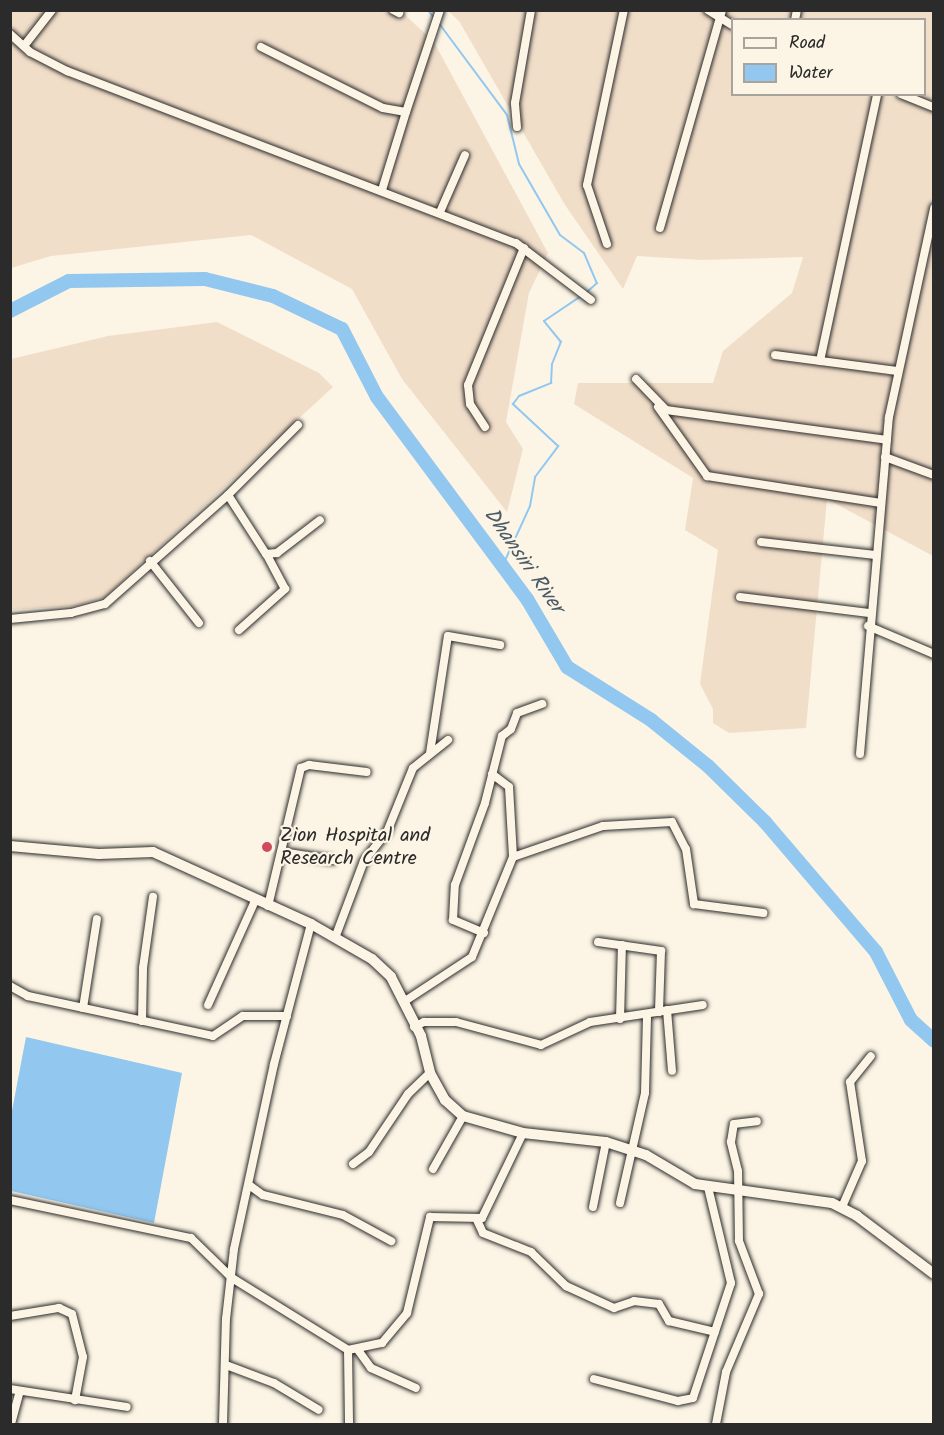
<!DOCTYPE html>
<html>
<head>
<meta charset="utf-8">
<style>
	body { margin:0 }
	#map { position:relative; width:944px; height:1435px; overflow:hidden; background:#fcf5e5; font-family:Kalam,sans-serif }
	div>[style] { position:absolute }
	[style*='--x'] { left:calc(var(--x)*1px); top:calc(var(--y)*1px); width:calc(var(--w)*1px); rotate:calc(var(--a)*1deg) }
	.built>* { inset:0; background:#f1dec9 }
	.water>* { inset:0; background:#92c7ef }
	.stream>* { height:2px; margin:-1px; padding:0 1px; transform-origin:1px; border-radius:1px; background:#92c7ef }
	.river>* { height:14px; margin:-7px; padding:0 7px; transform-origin:7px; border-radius:7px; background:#92c7ef }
	.roads { filter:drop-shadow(0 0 2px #2b2b2b) drop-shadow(0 0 2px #2b2b2b) }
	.minor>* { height:8px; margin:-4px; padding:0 4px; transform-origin:4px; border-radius:4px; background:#fcf5e5 }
	.tertiary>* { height:10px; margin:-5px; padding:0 5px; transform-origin:5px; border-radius:5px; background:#fcf5e5 }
	.dots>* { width:16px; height:16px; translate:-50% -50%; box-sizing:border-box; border:3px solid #fcf5e5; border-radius:50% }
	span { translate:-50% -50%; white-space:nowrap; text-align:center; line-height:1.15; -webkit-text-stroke:4.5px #fcf5e5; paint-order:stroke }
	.poi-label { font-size:20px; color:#2b2b2b }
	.left { translate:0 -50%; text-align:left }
	.water-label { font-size:21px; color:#4a5a66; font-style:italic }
	.frame { position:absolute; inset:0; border:12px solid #2b2b2b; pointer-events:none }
	.legend { position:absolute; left:731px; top:18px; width:195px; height:78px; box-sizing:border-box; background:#fcf5e5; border:2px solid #a8a49b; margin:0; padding:8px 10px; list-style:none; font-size:18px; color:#2b2b2b }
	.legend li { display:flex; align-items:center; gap:12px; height:30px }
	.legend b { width:30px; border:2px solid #a8a49b }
</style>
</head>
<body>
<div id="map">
	<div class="built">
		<div style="clip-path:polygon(11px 11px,401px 11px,434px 42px,548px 253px,529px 293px,506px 422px,523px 449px,507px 512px,402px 379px,352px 289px,251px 235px,51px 256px,11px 268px)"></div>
		<div style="clip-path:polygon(evenodd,448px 11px,933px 11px,933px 556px,827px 499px,806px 728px,729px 733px,713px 723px,713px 709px,700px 684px,718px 550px,685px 530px,693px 478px,574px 404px,578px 383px,713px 383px,723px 351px,792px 293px,803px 257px,701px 260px,637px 256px,623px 289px,565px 205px,459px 21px,448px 11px,732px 20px,924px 20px,924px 94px,732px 94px,732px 20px)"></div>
		<div style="clip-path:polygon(217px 322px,319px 373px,333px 387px,105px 597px,75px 606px,11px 610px,11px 359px,108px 336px)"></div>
	</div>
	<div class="water">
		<div style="clip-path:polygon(26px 1037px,182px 1073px,154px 1223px,11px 1191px,11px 1116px)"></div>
	</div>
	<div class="stream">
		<div style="--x:428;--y:10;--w:10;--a:53"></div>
		<div style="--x:438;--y:22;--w:116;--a:53.4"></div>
		<div style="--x:507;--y:115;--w:50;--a:76.2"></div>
		<div style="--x:519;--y:164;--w:82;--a:60"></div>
		<div style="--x:560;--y:235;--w:30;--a:37"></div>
		<div style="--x:584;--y:253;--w:33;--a:67"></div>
		<div style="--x:597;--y:283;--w:15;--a:138"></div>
		<div style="--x:503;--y:565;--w:65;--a:-65.4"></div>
		<div style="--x:530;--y:506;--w:29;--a:-80"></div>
		<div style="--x:535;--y:477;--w:39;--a:-53"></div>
		<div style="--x:558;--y:446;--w:62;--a:-137"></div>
		<div style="--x:513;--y:404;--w:10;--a:-53"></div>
		<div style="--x:519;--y:396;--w:35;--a:-22"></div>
		<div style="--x:551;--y:383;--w:19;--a:-87"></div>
		<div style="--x:552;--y:364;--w:24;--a:-68"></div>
		<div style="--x:561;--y:342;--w:27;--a:-129"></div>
		<div style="--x:544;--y:321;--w:45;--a:-34"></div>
	</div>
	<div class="river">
		<div style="--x:10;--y:311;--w:66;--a:-27"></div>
		<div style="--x:69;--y:281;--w:136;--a:-0.8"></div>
		<div style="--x:205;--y:279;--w:70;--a:14"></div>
		<div style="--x:273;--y:296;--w:76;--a:25.6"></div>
		<div style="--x:342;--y:329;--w:76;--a:62.8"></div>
		<div style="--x:377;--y:397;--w:252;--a:53.4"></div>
		<div style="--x:527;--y:599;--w:79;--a:59.5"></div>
		<div style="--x:567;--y:667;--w:99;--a:32.2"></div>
		<div style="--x:651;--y:720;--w:73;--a:38.9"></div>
		<div style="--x:708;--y:766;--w:80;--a:44.5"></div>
		<div style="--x:765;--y:822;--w:171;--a:49.5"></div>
		<div style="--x:876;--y:952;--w:76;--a:62.8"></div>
		<div style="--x:911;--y:1020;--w:31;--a:42"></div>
	</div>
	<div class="roads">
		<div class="minor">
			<div style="--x:393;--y:10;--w:7;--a:27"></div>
			<div style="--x:708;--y:10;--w:28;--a:32"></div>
			<div style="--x:795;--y:20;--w:10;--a:-79"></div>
			<div style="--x:10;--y:34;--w:27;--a:42"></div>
			<div style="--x:30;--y:52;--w:42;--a:27.2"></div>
			<div style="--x:67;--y:71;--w:481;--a:21"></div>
			<div style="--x:516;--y:243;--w:94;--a:37.2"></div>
			<div style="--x:24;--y:46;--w:46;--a:-52.1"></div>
			<div style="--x:261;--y:47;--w:136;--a:26.6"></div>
			<div style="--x:383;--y:108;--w:23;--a:10"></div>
			<div style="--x:406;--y:112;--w:108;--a:-71.6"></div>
			<div style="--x:901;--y:94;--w:35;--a:22"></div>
			<div style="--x:517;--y:127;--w:24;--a:-95"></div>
			<div style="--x:515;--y:103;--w:94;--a:-80.2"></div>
			<div style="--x:382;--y:190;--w:82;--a:-72.9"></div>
			<div style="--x:440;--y:212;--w:62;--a:-66.3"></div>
			<div style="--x:660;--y:228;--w:227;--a:-74.1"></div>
			<div style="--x:607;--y:244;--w:62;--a:-108.7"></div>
			<div style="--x:587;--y:185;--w:179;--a:-78.1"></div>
			<div style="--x:775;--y:355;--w:123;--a:7.5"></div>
			<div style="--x:820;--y:361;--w:273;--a:-77.9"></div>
			<div style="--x:636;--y:379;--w:43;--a:45.9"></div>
			<div style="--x:666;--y:410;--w:223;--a:7.7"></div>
			<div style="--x:658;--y:407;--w:85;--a:54.6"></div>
			<div style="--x:707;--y:476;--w:176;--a:8.8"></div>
			<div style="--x:485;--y:427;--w:27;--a:-123"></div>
			<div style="--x:470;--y:404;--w:19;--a:-96"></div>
			<div style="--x:468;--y:385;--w:148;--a:-67.8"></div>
			<div style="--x:885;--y:457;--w:52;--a:20.2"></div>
			<div style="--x:228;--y:495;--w:70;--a:57.2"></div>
			<div style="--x:266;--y:554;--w:11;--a:-5"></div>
			<div style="--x:277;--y:553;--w:54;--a:-37.5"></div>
			<div style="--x:761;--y:542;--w:115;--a:6.5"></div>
			<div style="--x:150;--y:561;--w:79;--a:51.7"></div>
			<div style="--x:740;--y:597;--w:130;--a:7.1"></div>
			<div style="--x:10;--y:619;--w:61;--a:-5.6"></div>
			<div style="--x:71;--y:613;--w:35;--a:-15"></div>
			<div style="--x:105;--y:604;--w:164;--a:-41.5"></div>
			<div style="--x:228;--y:495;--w:99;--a:-45"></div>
			<div style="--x:868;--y:626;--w:72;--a:23"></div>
			<div style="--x:239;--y:630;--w:62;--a:-41.7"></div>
			<div style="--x:285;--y:589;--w:40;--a:-118"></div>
			<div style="--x:430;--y:753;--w:118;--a:-81.3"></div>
			<div style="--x:448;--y:636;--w:53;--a:9.8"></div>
			<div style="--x:860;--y:754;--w:338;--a:-85.1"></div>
			<div style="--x:889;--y:417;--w:214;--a:-77.8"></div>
			<div style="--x:492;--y:774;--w:21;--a:37"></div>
			<div style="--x:509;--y:787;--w:70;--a:86.7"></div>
			<div style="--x:282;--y:852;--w:51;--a:9.1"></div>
			<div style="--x:268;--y:906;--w:142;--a:-76.6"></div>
			<div style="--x:301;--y:768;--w:9;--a:-21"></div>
			<div style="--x:309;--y:765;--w:58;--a:6.9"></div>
			<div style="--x:484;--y:933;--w:34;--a:-157"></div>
			<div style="--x:453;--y:920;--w:35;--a:-87"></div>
			<div style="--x:455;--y:885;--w:87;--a:-69.9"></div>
			<div style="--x:485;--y:803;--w:69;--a:-75.8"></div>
			<div style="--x:502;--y:736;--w:11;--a:-38"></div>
			<div style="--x:511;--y:729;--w:17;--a:-69"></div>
			<div style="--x:517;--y:713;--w:27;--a:-20"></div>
			<div style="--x:335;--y:938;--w:82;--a:-69.4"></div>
			<div style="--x:364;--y:861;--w:37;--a:-52"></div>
			<div style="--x:387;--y:832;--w:69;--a:-67.9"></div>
			<div style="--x:413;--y:768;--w:45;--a:-38.7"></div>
			<div style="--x:598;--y:942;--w:64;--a:8.1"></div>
			<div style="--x:661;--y:951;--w:61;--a:91.9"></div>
			<div style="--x:10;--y:986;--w:21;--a:29"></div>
			<div style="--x:28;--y:996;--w:189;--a:12.2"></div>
			<div style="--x:213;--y:1036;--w:36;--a:-34"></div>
			<div style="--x:243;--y:1016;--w:44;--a:0"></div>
			<div style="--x:405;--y:1001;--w:80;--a:-33.3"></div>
			<div style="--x:472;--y:957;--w:108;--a:-67.7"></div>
			<div style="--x:513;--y:857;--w:95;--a:-19"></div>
			<div style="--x:603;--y:826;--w:69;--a:-3.3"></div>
			<div style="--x:672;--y:822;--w:30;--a:63"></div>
			<div style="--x:686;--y:849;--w:56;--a:81.7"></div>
			<div style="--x:694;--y:904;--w:70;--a:7.4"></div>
			<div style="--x:208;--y:1005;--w:114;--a:-65.7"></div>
			<div style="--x:83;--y:1008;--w:90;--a:-81.1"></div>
			<div style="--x:667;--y:1010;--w:61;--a:85.3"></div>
			<div style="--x:620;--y:1019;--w:74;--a:-88.5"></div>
			<div style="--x:142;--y:1021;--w:53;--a:-88.9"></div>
			<div style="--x:143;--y:968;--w:72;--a:-82"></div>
			<div style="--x:414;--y:1027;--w:11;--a:-27"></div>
			<div style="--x:424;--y:1022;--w:32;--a:0"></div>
			<div style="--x:456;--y:1022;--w:88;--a:15.1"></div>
			<div style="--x:541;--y:1045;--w:54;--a:-25.1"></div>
			<div style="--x:590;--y:1022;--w:114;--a:-8.6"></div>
			<div style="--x:353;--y:1164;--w:20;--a:-37"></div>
			<div style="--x:369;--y:1152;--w:70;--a:-56.1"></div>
			<div style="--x:408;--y:1094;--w:30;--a:-44"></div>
			<div style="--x:433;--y:1169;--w:61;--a:-60.5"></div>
			<div style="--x:249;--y:1185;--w:17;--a:36"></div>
			<div style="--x:263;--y:1195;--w:82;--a:14"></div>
			<div style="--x:343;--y:1215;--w:55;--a:28.4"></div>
			<div style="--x:10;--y:1200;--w:185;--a:11.9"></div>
			<div style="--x:191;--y:1238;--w:57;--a:44.3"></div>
			<div style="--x:232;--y:1278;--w:137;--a:31.8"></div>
			<div style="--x:348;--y:1350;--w:74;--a:89.2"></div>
			<div style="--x:620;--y:1203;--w:113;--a:-77.2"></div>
			<div style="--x:645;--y:1093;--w:78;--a:-88.5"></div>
			<div style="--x:593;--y:1207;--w:66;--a:-78.7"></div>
			<div style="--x:842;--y:1207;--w:50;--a:-66.5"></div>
			<div style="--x:862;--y:1161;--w:80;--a:-98.6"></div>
			<div style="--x:850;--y:1082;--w:33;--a:-51"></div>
			<div style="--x:477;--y:1220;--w:14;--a:65"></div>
			<div style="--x:483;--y:1233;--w:52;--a:21.6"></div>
			<div style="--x:531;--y:1252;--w:49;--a:44.2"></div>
			<div style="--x:566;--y:1286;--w:53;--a:24.6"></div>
			<div style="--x:614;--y:1308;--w:21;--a:-19"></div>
			<div style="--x:634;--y:1301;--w:25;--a:7"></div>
			<div style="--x:659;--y:1304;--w:20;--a:60"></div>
			<div style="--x:669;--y:1321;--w:47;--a:13.4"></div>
			<div style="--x:10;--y:1316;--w:50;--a:-9.3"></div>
			<div style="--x:59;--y:1308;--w:14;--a:25"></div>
			<div style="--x:72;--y:1314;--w:44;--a:75.7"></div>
			<div style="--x:83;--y:1357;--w:44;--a:100.5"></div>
			<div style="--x:348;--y:1350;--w:35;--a:-12"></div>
			<div style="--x:382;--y:1343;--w:39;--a:-50"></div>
			<div style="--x:407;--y:1313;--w:99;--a:-76.5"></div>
			<div style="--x:430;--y:1217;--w:52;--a:1.1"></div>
			<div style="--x:482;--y:1218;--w:94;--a:-64.2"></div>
			<div style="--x:358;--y:1350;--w:22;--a:54"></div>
			<div style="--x:371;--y:1368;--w:49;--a:24"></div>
			<div style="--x:226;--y:1365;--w:51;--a:20.6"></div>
			<div style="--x:274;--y:1383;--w:52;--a:31"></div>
			<div style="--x:594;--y:1379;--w:87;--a:14.7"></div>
			<div style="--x:678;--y:1401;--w:15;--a:-11"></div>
			<div style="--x:693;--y:1398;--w:121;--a:-71.7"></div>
			<div style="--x:731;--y:1283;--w:99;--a:-103.5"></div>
			<div style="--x:10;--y:1389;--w:118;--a:8.7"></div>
			<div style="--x:11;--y:1424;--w:34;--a:-75"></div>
			<div style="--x:223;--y:1424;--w:105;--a:-88.4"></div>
			<div style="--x:226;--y:1319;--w:70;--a:-83.5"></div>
			<div style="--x:234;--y:1249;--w:189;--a:-77.8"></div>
			<div style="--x:274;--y:1064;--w:145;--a:-75.2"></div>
			<div style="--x:716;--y:1424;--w:53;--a:-79.1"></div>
			<div style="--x:726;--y:1372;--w:85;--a:-67.1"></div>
			<div style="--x:759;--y:1294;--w:57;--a:-110.7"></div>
			<div style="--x:739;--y:1241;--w:70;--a:-90.8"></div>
			<div style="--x:738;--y:1171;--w:30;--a:-104"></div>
			<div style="--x:731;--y:1142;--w:18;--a:-81"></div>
			<div style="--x:734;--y:1124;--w:23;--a:-7"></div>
		</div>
		<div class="tertiary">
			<div style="--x:10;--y:846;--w:89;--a:5.1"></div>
			<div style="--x:99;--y:854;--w:54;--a:-2.1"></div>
			<div style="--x:153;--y:852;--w:174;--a:24.5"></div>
			<div style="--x:311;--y:924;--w:70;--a:29.8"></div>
			<div style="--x:372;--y:959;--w:26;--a:43"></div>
			<div style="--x:391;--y:977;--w:66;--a:63"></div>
			<div style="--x:421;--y:1036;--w:38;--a:76"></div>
			<div style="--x:430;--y:1073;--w:31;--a:61"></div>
			<div style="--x:445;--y:1100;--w:24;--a:42"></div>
			<div style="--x:463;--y:1116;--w:62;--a:15.8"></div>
			<div style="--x:523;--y:1133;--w:83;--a:6.2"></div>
			<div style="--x:606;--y:1142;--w:42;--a:18"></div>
			<div style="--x:646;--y:1155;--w:57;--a:30.6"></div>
			<div style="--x:695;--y:1184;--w:138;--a:7.9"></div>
			<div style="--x:832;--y:1203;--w:28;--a:27"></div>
			<div style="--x:857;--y:1216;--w:96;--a:37"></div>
		</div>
	</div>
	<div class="dots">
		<div style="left:267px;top:847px;background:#d1495b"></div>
	</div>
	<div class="poi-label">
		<span class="left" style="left:280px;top:848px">Zion Hospital and<br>Research Centre</span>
	</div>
	<div class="water-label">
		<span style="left:523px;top:561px;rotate:55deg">Dhansiri River</span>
	</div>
	<div class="frame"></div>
	<ul class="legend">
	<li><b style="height:8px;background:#fcf5e5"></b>Road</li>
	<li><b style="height:16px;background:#92c7ef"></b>Water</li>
	</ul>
</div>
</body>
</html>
